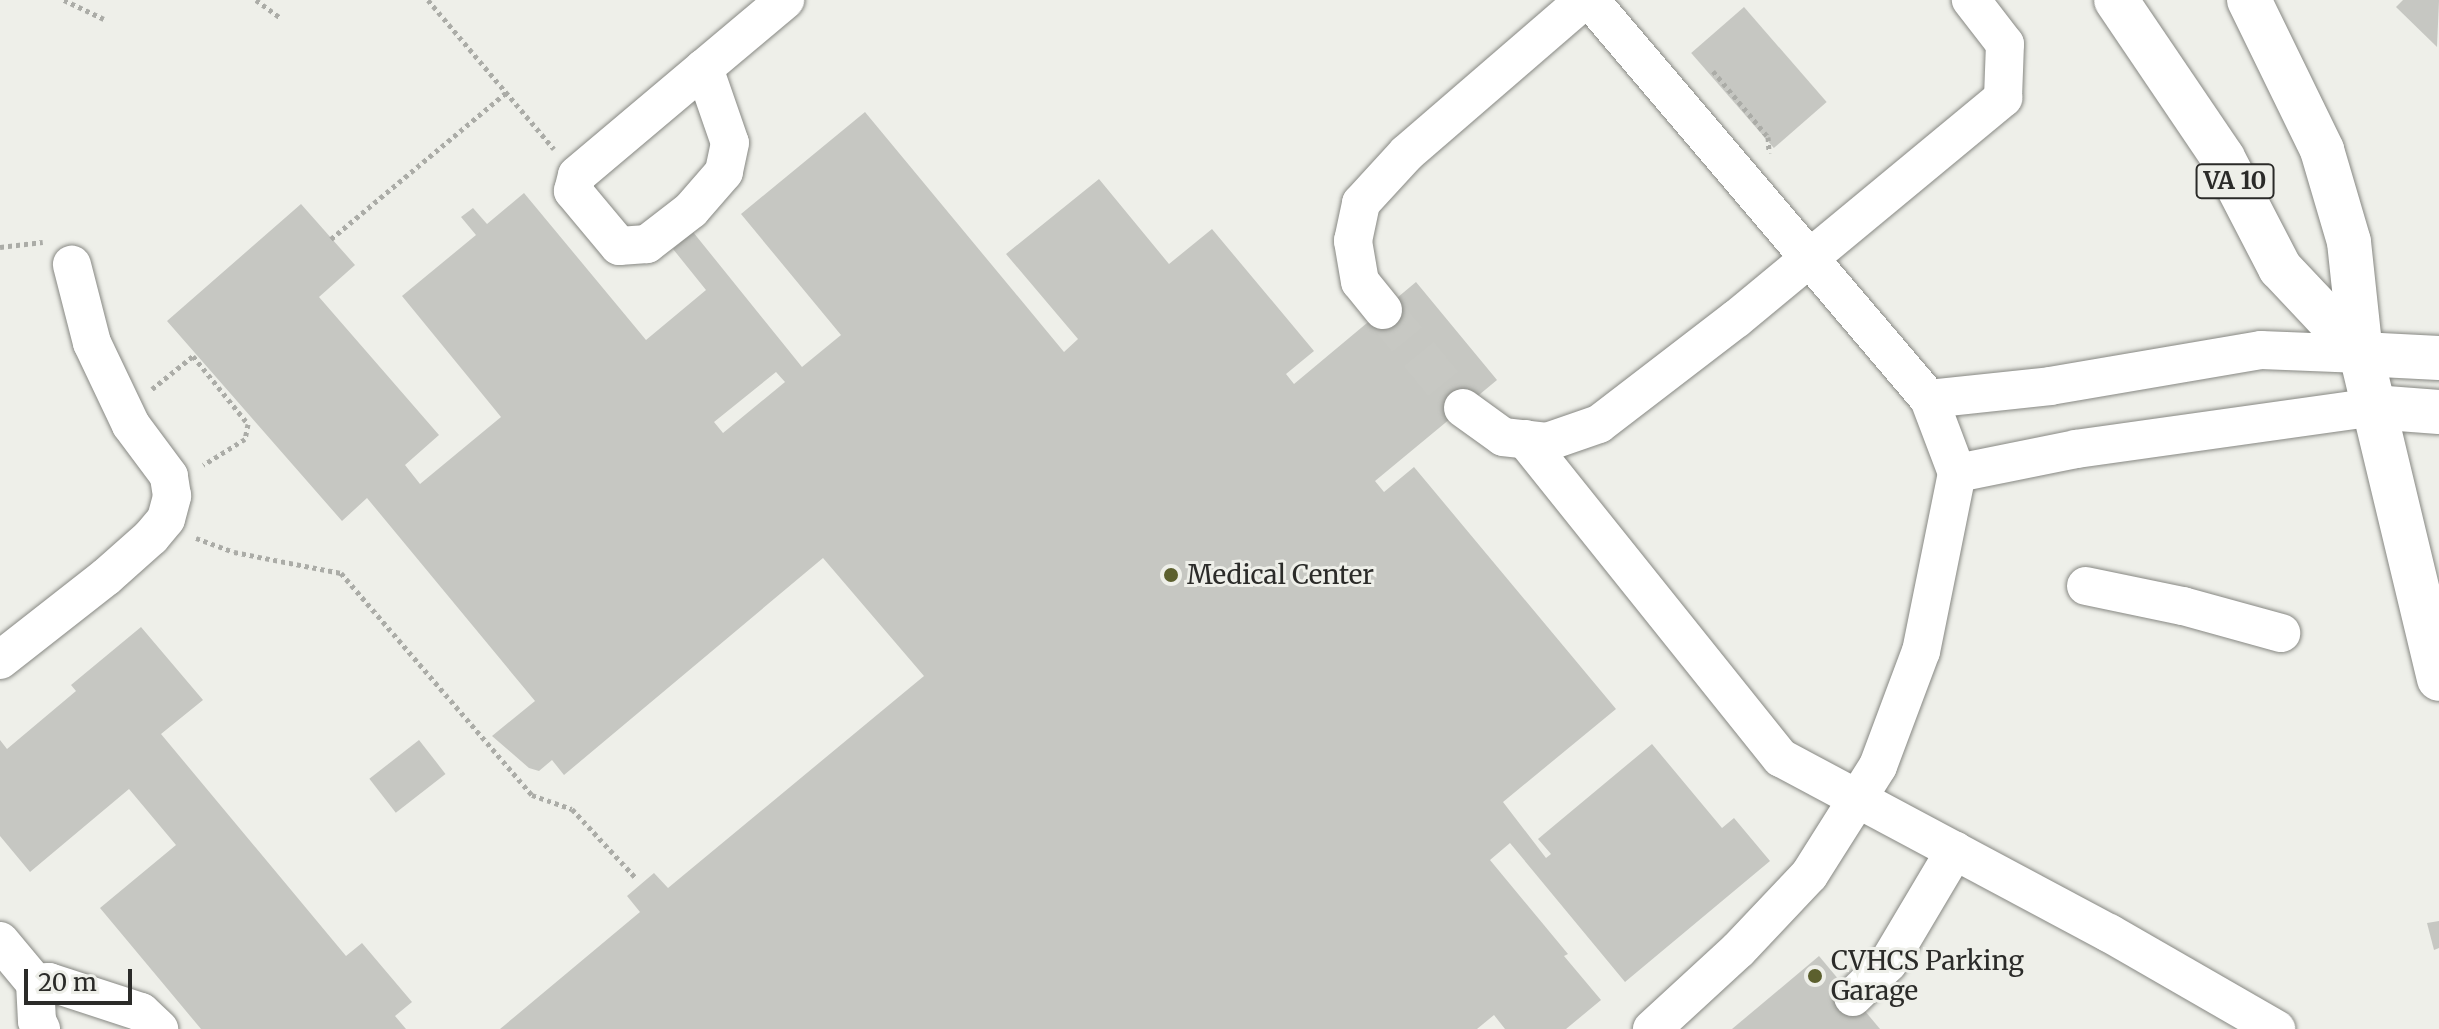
<!DOCTYPE html>
<html>
<head>
<meta charset="utf-8">
<style>
	body { margin:0 }
	#map { position:relative; width:2439px; height:1029px; overflow:hidden; background:#eeefe9; font-family:Merriweather,serif }
	div>[style] { position:absolute }
	[style*='--x'] { left:calc(var(--x)*1px); top:calc(var(--y)*1px); width:calc(var(--w)*1px); rotate:calc(var(--a)*1deg) }
	.building>* { inset:0; background:#c6c7c2; transform-origin:0 0 }
	.minor-tunnel>* { height:38px; margin-top:-19px; transform-origin:0; background:repeating-linear-gradient(90deg,#c7c8c3 0 38px,transparent 0 57px) }
	.path>* { height:5px; margin-top:-2.5px; transform-origin:0; background:repeating-linear-gradient(90deg,#abaca7 0 4px,transparent 0 8px) }
	.roads { filter:drop-shadow(0 0 2px #878883) drop-shadow(0 0 2px #878883) }
	.minor>* { height:38px; margin:-19px; padding:0 19px; transform-origin:19px; border-radius:19px; background:#fff }
	.major>* { height:44px; margin:-22px; padding:0 22px; transform-origin:22px; border-radius:22px; background:#fff }
	.dots>* { width:22px; height:22px; translate:-50% -50%; box-sizing:border-box; border:4px solid #eeefe9; border-radius:50% }
	span { translate:-50% -50%; white-space:nowrap; text-align:center; line-height:1.15; -webkit-text-stroke:6px #eeefe9; paint-order:stroke }
	.shield-label span { padding:2px 6px; background:#eeefe9; border:2px solid; border-radius:6px; -webkit-text-stroke-width:0 }
	.shield-label { font-size:24px; color:#2b2b29; font-weight:700 }
	.poi-label { font-size:26px; color:#2b2b29 }
	.left { translate:0 -50%; text-align:left }
	.scale { position:absolute; left:24px; top:969px; width:108px; height:36px; box-sizing:border-box; border:4px solid #2b2b29; border-top:0; padding-left:10px; font-size:24px; line-height:28px; white-space:nowrap; color:#2b2b29; -webkit-text-stroke:6px #eeefe9; paint-order:stroke }
</style>
</head>
<body>
<div id="map">
	<div class="building">
		<div style="clip-path:polygon(2403px 0,2439px 0,2437px 47px,2396px 7px)"></div>
		<div style="left:1744px;top:7px;width:126px;height:70px;rotate:49deg"></div>
		<div style="clip-path:polygon(evenodd,865px 112px,1064px 352px,1078px 339px,1006px 254px,1099px 179px,1169px 264px,1212px 229px,1314px 351px,1286px 374px,1294px 384px,1416px 282px,1497px 380px,1375px 481px,1384px 492px,1414px 467px,1616px 709px,1503px 802px,1546px 858px,1551px 854px,1538px 839px,1652px 744px,1722px 828px,1734px 818px,1770px 861px,1625px 982px,1510px 843px,1490px 860px,1568px 954px,1564px 956px,1601px 1000px,1566px 1029px,1505px 1029px,1494px 1015px,1477px 1029px,500px 1029px,640px 912px,627px 896px,654px 873px,668px 888px,924px 676px,823px 558px,564px 775px,552px 760px,539px 771px,529px 768px,492px 736px,535px 701px,367px 498px,342px 521px,167px 321px,301px 204px,355px 265px,319px 297px,439px 435px,405px 465px,420px 484px,501px 417px,402px 296px,476px 235px,461px 217px,473px 208px,487px 224px,524px 193px,646px 340px,706px 290px,673px 249px,693px 232px,802px 367px,841px 335px,741px 214px,865px 112px,776px 372px,785px 382px,723px 433px,714px 422px,776px 372px)"></div>
		<div style="clip-path:polygon(141px 627px,203px 700px,161px 734px,346px 956px,362px 943px,412px 1002px,395px 1016px,406px 1029px,201px 1029px,100px 908px,176px 845px,129px 789px,30px 872px,0 836px,0 740px,7px 749px,76px 691px,71px 685px)"></div>
		<div style="left:419px;top:740px;width:43px;height:63px;rotate:52deg"></div>
		<div style="clip-path:polygon(2439px 921px,2439px 948px,2434px 950px,2427px 923px)"></div>
		<div style="clip-path:polygon(1819px 956px,1880px 1029px,1732px 1029px)"></div>
	</div>
	<div class="minor-tunnel">
		<div style="--x:1383;--y:310;--w:127;--a:50.8"></div>
	</div>
	<div class="path">
		<div style="--x:64;--y:0;--w:44;--a:25.4"></div>
		<div style="--x:256;--y:0;--w:31;--a:36"></div>
		<div style="--x:428;--y:0;--w:195;--a:49.8"></div>
		<div style="--x:1713;--y:71;--w:86;--a:50.2"></div>
		<div style="--x:1768;--y:137;--w:16;--a:86"></div>
		<div style="--x:331;--y:239;--w:229;--a:-39.9"></div>
		<div style="--x:0;--y:247;--w:43;--a:-6.6"></div>
		<div style="--x:152;--y:389;--w:53;--a:-38.8"></div>
		<div style="--x:193;--y:356;--w:87;--a:51"></div>
		<div style="--x:248;--y:424;--w:15;--a:101"></div>
		<div style="--x:245;--y:439;--w:49;--a:148.2"></div>
		<div style="--x:196;--y:538;--w:40;--a:20.2"></div>
		<div style="--x:234;--y:552;--w:109;--a:11.1"></div>
		<div style="--x:341;--y:573;--w:293;--a:49.3"></div>
		<div style="--x:532;--y:795;--w:42;--a:19.3"></div>
		<div style="--x:572;--y:809;--w:93;--a:47.2"></div>
	</div>
	<div class="roads">
		<div class="minor">
			<div style="--x:1590;--y:0;--w:524;--a:49.65"></div>
			<div style="--x:1929;--y:399;--w:79;--a:69.3"></div>
			<div style="--x:1957;--y:473;--w:182;--a:101.4"></div>
			<div style="--x:1921;--y:651;--w:123;--a:110.5"></div>
			<div style="--x:1878;--y:766;--w:129;--a:122.3"></div>
			<div style="--x:1809;--y:875;--w:103;--a:133.4"></div>
			<div style="--x:1738;--y:950;--w:117;--a:137.4"></div>
			<div style="--x:704;--y:68;--w:79;--a:70.9"></div>
			<div style="--x:730;--y:143;--w:30;--a:102"></div>
			<div style="--x:724;--y:172;--w:50;--a:131"></div>
			<div style="--x:691;--y:210;--w:56;--a:142.3"></div>
			<div style="--x:647;--y:244;--w:28;--a:176"></div>
			<div style="--x:619;--y:246;--w:72;--a:-129.9"></div>
			<div style="--x:573;--y:191;--w:16;--a:-76"></div>
			<div style="--x:577;--y:175;--w:166;--a:-40.1"></div>
			<div style="--x:704;--y:68;--w:106;--a:-40"></div>
			<div style="--x:1383;--y:310;--w:36;--a:-129"></div>
			<div style="--x:1360;--y:282;--w:42;--a:-99.7"></div>
			<div style="--x:1353;--y:241;--w:39;--a:-78"></div>
			<div style="--x:1361;--y:203;--w:68;--a:-47.4"></div>
			<div style="--x:1407;--y:153;--w:234;--a:-40.8"></div>
			<div style="--x:1929;--y:399;--w:122;--a:-6.1"></div>
			<div style="--x:2050;--y:386;--w:214;--a:-9.7"></div>
			<div style="--x:2261;--y:350;--w:100;--a:2.3"></div>
			<div style="--x:1463;--y:408;--w:49;--a:35.9"></div>
			<div style="--x:1503;--y:437;--w:44;--a:6.5"></div>
			<div style="--x:1547;--y:442;--w:55;--a:-19.1"></div>
			<div style="--x:1599;--y:424;--w:173;--a:-37.5"></div>
			<div style="--x:1736;--y:319;--w:347;--a:-39.6"></div>
			<div style="--x:2003;--y:98;--w:54;--a:-87.9"></div>
			<div style="--x:2005;--y:44;--w:56;--a:-127.7"></div>
			<div style="--x:1525;--y:439;--w:409;--a:51.3"></div>
			<div style="--x:1781;--y:758;--w:372;--a:28.1"></div>
			<div style="--x:2109;--y:933;--w:193;--a:29.9"></div>
			<div style="--x:1957;--y:473;--w:121;--a:-11.4"></div>
			<div style="--x:2076;--y:449;--w:300;--a:-8"></div>
			<div style="--x:2086;--y:586;--w:99;--a:11.7"></div>
			<div style="--x:2183;--y:606;--w:102;--a:15.4"></div>
			<div style="--x:0;--y:660;--w:135;--a:-38.1"></div>
			<div style="--x:106;--y:577;--w:60;--a:-41.6"></div>
			<div style="--x:151;--y:537;--w:23;--a:-50"></div>
			<div style="--x:166;--y:519;--w:24;--a:-75"></div>
			<div style="--x:172;--y:496;--w:20;--a:-99"></div>
			<div style="--x:169;--y:476;--w:64;--a:-126.7"></div>
			<div style="--x:131;--y:425;--w:91;--a:-115.4"></div>
			<div style="--x:92;--y:343;--w:81;--a:-104.4"></div>
			<div style="--x:0;--y:941;--w:55;--a:50.2"></div>
			<div style="--x:35;--y:983;--w:38;--a:87"></div>
			<div style="--x:37;--y:1021;--w:9;--a:63"></div>
			<div style="--x:35;--y:983;--w:14;--a:-4"></div>
			<div style="--x:49;--y:982;--w:97;--a:18.1"></div>
			<div style="--x:141;--y:1012;--w:25;--a:43"></div>
			<div style="--x:1853;--y:997;--w:49;--a:-44.2"></div>
			<div style="--x:1888;--y:963;--w:131;--a:-59.3"></div>
		</div>
		<div class="major">
			<div style="--x:2116;--y:0;--w:191;--a:55.9"></div>
			<div style="--x:2223;--y:158;--w:124;--a:62.6"></div>
			<div style="--x:2280;--y:268;--w:118;--a:46.7"></div>
			<div style="--x:2249;--y:0;--w:167;--a:64"></div>
			<div style="--x:2322;--y:150;--w:96;--a:73.6"></div>
			<div style="--x:2349;--y:242;--w:113;--a:83.9"></div>
			<div style="--x:2361;--y:354;--w:334;--a:76.5"></div>
			<div style="--x:2361;--y:354;--w:78;--a:2.9"></div>
			<div style="--x:2373;--y:407;--w:66;--a:4.3"></div>
		</div>
	</div>
	<div class="dots">
		<div style="left:1171px;top:575px;background:#5c602e"></div>
		<div style="left:1815px;top:976px;background:#5c602e"></div>
	</div>
	<div class="shield-label">
		<span style="left:2235px;top:181px">VA 10</span>
	</div>
	<div class="poi-label">
		<span class="left" style="left:1187px;top:575px">Medical Center</span>
		<span class="left" style="left:1831px;top:976px">CVHCS Parking<br>Garage</span>
	</div>
	<div class="scale">20 m</div>
</div>
</body>
</html>
